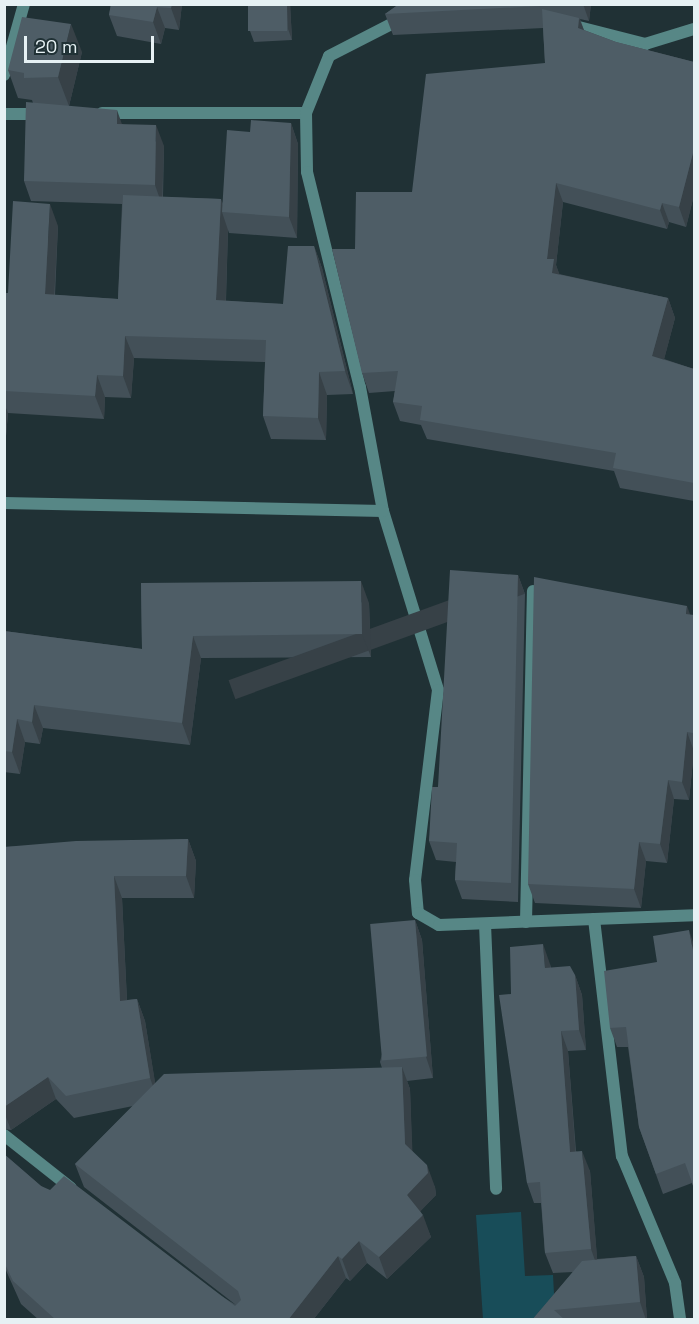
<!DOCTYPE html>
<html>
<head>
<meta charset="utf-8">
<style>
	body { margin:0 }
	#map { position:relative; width:699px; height:1324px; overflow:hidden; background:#203135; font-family:"Space Grotesk",sans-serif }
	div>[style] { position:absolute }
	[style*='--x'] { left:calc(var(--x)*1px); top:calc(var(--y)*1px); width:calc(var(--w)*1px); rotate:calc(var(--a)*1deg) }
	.green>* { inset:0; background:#184d59 }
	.minor>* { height:12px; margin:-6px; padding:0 6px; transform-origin:6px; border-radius:6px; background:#578786 }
	.wall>* { inset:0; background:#435058 }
	.shaded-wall>* { inset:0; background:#374147; transform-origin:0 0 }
	.building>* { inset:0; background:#4e5d66; transform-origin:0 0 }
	span { translate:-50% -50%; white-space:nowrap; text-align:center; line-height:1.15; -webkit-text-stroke:6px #203135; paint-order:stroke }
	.frame { position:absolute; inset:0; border:6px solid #e6f1f4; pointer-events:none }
	.scale { position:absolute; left:24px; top:36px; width:130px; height:27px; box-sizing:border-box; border:3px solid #e6f1f4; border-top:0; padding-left:8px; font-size:18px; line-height:21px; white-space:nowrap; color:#e6f1f4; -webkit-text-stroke:4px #203135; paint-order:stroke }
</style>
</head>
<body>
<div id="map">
	<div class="green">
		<div style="clip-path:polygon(521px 1212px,525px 1276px,553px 1275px,555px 1313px,548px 1319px,483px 1319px,476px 1215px)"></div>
	</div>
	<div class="minor">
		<div style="--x:567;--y:24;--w:81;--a:14.4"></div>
		<div style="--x:645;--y:44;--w:51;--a:-17"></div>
		<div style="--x:4;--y:75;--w:74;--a:-74.3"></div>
		<div style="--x:102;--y:113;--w:204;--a:0"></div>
		<div style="--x:306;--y:113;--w:61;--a:-68"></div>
		<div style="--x:329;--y:56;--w:83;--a:-27.2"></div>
		<div style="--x:306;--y:113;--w:59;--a:89"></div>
		<div style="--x:307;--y:172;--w:221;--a:76.2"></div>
		<div style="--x:360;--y:387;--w:126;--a:79.5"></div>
		<div style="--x:383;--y:511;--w:187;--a:72.9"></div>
		<div style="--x:438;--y:690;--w:191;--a:96.9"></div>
		<div style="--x:415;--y:880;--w:33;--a:85"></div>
		<div style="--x:418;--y:913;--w:24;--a:30"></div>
		<div style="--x:439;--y:925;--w:255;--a:-2.2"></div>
		<div style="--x:4;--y:114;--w:38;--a:0"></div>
		<div style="--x:4;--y:503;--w:379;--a:1.2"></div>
		<div style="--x:594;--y:919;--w:239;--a:83.3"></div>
		<div style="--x:622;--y:1156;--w:138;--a:67.3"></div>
		<div style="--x:675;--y:1283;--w:37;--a:82"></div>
		<div style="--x:526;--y:922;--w:331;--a:-88.8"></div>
		<div style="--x:485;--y:924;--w:265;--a:87.6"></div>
		<div style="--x:4;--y:1135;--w:85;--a:38.3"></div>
	</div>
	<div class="wall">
		<div style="clip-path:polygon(111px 4px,182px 4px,179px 30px,165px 28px,161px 44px,117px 36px,109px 15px)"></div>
		<div style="clip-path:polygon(290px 4px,292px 40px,254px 42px,250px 31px)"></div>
		<div style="clip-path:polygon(398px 4px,591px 4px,589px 21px,580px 19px,584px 30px,616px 42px,694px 62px,694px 195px,686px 227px,669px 222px,667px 229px,563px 202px,556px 265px,559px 274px,668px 298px,675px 318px,664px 359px,694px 369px,694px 501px,620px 488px,614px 471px,427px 439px,421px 425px,400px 421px,393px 402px,395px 391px,369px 393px,362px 373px,355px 249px,412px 192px,545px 63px,543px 28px,393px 35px,385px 14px,398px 5px)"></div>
		<div style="clip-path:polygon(82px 52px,69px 106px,122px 124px,164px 146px,163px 197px,221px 199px,222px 204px,250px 132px,291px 123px,298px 144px,297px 238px,229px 233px,228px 230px,226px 301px,283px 304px,314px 246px,322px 268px,353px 394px,327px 395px,326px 440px,271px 439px,263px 416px,265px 362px,134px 358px,131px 398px,105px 397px,104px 419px,8px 413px,6px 436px,4px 437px,4px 293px,8px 293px,58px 226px,55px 295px,118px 299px,122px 204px,31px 201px,24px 181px,33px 103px,32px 100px,18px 98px,8px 70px)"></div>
		<div style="clip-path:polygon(518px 575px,525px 594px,518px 902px,462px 899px,455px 880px,456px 862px,436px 860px,429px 841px,438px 787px)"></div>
		<div style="clip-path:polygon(141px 583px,369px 603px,371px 657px,201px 658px,190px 745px,43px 728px,40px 744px,25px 742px,20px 774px,4px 772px,4px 631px,142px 649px)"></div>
		<div style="clip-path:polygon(690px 615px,694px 615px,694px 751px,689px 800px,674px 799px,667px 863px,646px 861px,641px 908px,535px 903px,528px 884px)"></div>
		<div style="clip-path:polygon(188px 839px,196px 861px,194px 898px,122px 898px,127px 1000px,137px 999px,145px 1021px,155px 1083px,382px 1068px,380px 1062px,415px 920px,422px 940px,433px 1078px,407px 1081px,410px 1089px,412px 1151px,435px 1187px,436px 1195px,420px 1211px,431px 1237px,387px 1279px,367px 1263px,350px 1281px,346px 1278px,313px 1320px,39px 1320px,21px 1304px,4px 1266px,4px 1154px,41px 1186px,236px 1305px,84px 1187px,75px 1164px,133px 1106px,74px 1118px,56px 1099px,11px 1130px,4px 1129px,4px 847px)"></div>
		<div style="clip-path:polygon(694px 945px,694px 1189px,692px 1183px,663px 1194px,639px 1127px,628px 1047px,617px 1047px,610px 1028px,657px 962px)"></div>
		<div style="clip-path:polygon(550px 964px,551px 968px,575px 975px,582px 995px,586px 1050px,568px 1051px,576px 1151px,590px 1171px,597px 1259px,636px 1256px,644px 1277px,647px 1320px,532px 1320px,573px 1272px,553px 1273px,545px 1253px,541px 1203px,534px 1203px,527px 1183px,511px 994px)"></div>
	</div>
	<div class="shaded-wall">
		<div style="clip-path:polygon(172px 4px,182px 4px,179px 30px,171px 8px)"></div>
		<div style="clip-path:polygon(287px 4px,290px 4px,292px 40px,288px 29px)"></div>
		<div style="clip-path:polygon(583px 4px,591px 4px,589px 21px)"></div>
		<div style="clip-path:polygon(157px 7px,165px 28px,161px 44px,153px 22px)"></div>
		<div style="clip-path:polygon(579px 18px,587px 38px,578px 28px)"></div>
		<div style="clip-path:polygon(71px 24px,82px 52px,69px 106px,58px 77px)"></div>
		<div style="clip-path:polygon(117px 110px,124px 130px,117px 124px)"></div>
		<div style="clip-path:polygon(291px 123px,298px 144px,297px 238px,289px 217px)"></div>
		<div style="clip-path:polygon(156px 125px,164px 146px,162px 205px,155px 185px)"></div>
		<div style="clip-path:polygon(694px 149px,694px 195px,686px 227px,679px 207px)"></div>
		<div style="clip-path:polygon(556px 183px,563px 202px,556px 265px,561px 278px,559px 292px,547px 259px)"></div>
		<div style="clip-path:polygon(221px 199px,225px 212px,222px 212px,228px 230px,225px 323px,216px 300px)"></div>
		<div style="clip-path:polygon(662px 203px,669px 222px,667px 229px,660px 210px)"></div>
		<div style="clip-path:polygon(50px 204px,58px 226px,53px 317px,45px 294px)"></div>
		<div style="clip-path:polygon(314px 246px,322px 268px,353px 394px,345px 371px)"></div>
		<div style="clip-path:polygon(668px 298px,675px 318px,660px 375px,652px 356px)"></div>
		<div style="clip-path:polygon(125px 336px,134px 358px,131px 398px,123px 376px)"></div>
		<div style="clip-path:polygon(319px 372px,327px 395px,326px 440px,318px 418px)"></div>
		<div style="clip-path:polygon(97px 375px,105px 397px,104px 419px,95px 396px)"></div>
		<div style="clip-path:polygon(4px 403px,8px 413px,6px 436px,4px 431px)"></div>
		<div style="left:518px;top:575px;width:20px;height:308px;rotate:70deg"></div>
		<div style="clip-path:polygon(361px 581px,369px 603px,371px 657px,362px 634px)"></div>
		<div style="clip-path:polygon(687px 606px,694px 625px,686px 614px)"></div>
		<div style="clip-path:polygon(193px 636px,201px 658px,190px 745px,182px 723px)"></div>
		<div style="clip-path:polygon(34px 705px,43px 728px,40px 744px,32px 722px)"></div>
		<div style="clip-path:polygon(17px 719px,25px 742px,20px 774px,12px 752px)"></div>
		<div style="clip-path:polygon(687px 732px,694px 751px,689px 800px,682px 782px)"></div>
		<div style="clip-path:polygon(668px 780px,674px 799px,667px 863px,660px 844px)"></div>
		<div style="clip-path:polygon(188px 839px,196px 861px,194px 898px,186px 876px)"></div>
		<div style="clip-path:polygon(639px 842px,646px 861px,641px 908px,634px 889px)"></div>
		<div style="clip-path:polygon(114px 876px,122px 898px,128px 1023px,120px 1001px)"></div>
		<div style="clip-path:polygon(415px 920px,422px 940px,433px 1078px,426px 1057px)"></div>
		<div style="clip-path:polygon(689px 930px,694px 945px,694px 956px)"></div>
		<div style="clip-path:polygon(543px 944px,550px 964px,553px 989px,545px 968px)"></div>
		<div style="clip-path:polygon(575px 975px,582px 995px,586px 1050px,579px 1030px)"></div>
		<div style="clip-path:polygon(137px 999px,145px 1021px,158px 1100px,150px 1078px)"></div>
		<div style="clip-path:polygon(561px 1031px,568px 1051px,577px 1172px,570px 1152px)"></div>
		<div style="clip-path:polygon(402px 1067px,410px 1089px,413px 1166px,405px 1144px)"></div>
		<div style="clip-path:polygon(48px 1077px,56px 1099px,11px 1130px,4px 1112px,4px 1107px)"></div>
		<div style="clip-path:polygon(582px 1151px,590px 1171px,598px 1269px,591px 1249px)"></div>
		<div style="clip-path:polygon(427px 1165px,435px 1187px,436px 1195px,415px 1217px,407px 1195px)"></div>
		<div style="clip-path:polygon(423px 1215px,431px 1237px,387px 1279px,379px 1257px)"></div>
		<div style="clip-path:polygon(359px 1241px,367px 1263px,350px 1281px,342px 1259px)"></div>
		<div style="clip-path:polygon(338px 1256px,346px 1278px,313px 1320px,288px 1320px)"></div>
		<div style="clip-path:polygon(636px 1256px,644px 1277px,647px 1320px,646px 1320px,640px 1302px)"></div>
	</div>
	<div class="building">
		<div style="clip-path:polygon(111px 4px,172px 4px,171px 8px,157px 7px,153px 22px,109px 15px)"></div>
		<div style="left:248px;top:4px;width:39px;height:27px"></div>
		<div style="clip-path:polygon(399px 4px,533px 4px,540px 6px,385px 14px)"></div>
		<div style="clip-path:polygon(542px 9px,579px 18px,578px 28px,616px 42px,694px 62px,694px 149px,679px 207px,662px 203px,660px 210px,556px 183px,547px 259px,554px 259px,552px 273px,668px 298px,652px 356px,694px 369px,694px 483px,613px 468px,616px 453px,420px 420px,422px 406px,393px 402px,398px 371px,362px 373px,332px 249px,355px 249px,356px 192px,412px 192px,426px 74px,545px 63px)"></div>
		<div style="clip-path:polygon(22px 17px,71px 24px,58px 77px,24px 78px,24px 73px,8px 70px)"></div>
		<div style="clip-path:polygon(26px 102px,117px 110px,117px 124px,156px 125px,155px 185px,24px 181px)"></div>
		<div style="clip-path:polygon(251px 120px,291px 123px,289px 217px,222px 212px,227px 130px,250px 132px)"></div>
		<div style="clip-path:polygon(123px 195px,221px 199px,216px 300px,283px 304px,288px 246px,314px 246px,345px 371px,319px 372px,318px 418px,263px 416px,266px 340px,125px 336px,123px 376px,97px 375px,95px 396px,4px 391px,4px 293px,8px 293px,13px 201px,50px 204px,45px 294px,118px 299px)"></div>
		<div style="clip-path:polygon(450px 570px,518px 575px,511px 883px,455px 880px,457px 843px,429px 841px,432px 787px,438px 787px)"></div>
		<div style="clip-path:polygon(534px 577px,687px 606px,686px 614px,694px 615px,694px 636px,693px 644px,694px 644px,694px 723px,693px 733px,687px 732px,682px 782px,668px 780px,660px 844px,639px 842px,634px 889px,528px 884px)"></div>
		<div style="clip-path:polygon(361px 581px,362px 634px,193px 636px,182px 723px,34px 705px,32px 722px,17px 719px,12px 752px,4px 751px,4px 631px,142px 649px,141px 583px)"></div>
		<div style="clip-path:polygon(188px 839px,186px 876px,114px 876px,120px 1001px,137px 999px,150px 1078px,66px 1096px,48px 1077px,4px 1107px,4px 847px,76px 841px)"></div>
		<div style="left:415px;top:920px;width:137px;height:45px;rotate:85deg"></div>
		<div style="clip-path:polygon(689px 930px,694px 956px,694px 1188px,685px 1163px,656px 1174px,639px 1127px,626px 1027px,610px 1028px,604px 971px,657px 962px,653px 936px)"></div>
		<div style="clip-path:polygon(543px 944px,545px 968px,570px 966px,575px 975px,579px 1030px,561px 1031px,570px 1152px,582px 1151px,591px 1249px,545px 1253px,540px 1182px,527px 1183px,499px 995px,511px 994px,510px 947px)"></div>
		<div style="clip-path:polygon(402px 1067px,405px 1144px,427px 1165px,428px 1173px,407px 1195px,423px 1215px,379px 1257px,359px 1241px,342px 1259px,338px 1256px,288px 1320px,56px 1320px,13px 1281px,4px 1262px,4px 1154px,41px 1186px,50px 1190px,64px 1176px,235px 1306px,241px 1300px,238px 1291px,75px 1164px,164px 1074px)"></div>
		<div style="clip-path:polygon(636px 1256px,640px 1302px,554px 1310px,565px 1320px,532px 1320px,582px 1261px)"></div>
	</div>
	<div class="frame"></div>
	<div class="scale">20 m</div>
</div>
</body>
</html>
